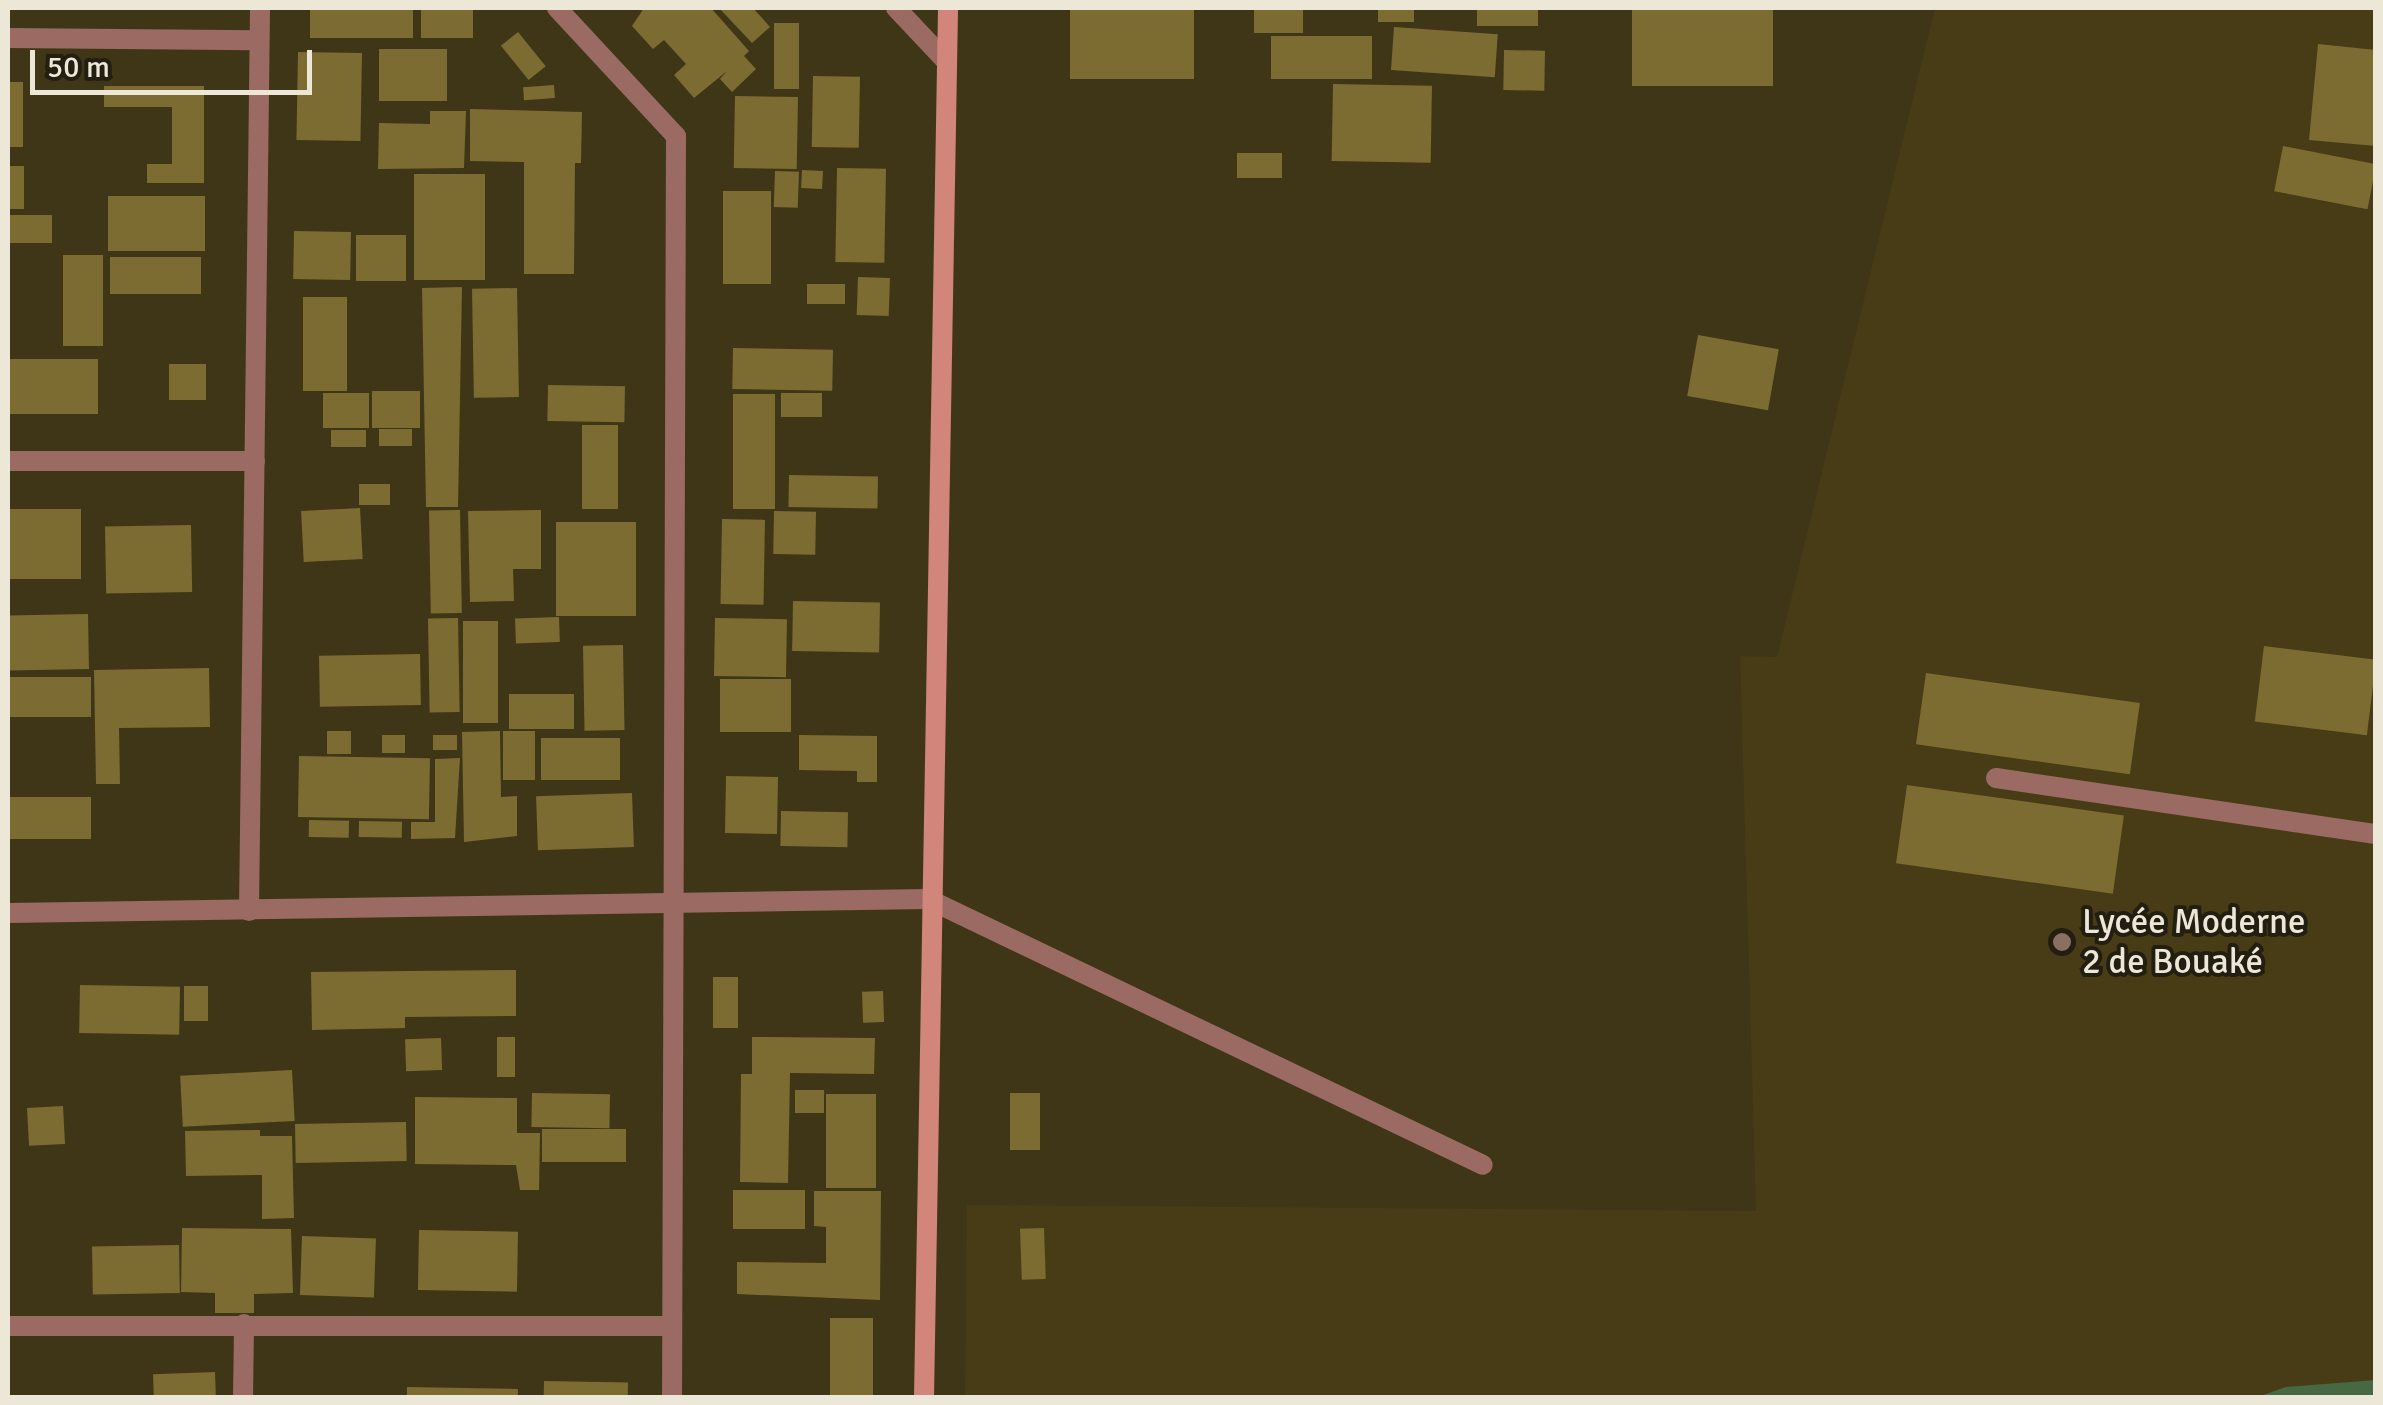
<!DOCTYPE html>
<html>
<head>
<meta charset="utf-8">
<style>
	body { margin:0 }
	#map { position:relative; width:2383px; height:1405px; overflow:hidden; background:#3f3618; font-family:Signika,sans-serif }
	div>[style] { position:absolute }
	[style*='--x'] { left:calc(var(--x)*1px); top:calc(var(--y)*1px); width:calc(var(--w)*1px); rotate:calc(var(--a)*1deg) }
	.built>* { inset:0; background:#473c15 }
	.green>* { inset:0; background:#476842 }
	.building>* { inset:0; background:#7c6c31; transform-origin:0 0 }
	.lane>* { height:20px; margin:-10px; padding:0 10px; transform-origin:10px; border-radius:10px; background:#9a6a63 }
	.street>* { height:20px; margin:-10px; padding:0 10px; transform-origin:10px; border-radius:10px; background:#9a6a63 }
	.secondary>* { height:20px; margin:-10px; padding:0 10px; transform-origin:10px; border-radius:10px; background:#d1857b }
	.dots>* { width:28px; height:28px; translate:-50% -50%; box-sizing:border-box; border:5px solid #221e11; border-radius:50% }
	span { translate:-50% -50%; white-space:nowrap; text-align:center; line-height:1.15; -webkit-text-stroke:8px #221e11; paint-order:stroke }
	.poi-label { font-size:35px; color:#ece7d6 }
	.left { translate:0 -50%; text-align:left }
	.frame { position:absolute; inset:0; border:10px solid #ece7d6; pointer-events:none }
	.scale { position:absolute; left:30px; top:50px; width:282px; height:45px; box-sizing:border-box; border:5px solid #ece7d6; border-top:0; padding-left:12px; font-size:30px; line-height:35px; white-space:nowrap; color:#ece7d6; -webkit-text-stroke:8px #221e11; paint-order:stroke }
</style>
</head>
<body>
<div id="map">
	<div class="built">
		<div style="clip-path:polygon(1935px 8px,2375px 8px,2375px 1397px,965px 1398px,967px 1205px,1756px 1211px,1740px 656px,1777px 657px)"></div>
	</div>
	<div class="green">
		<div style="clip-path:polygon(2375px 1380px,2375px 1397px,2257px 1397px,2286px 1387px)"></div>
	</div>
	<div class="building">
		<div style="left:310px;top:8px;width:103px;height:30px"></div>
		<div style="left:421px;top:8px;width:52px;height:30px"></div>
		<div style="clip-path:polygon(644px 8px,711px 8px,749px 51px,744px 56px,756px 69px,732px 92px,720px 79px,727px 71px,694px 98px,674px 75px,686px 64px,664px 40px,653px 49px,632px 26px)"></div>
		<div style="clip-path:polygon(719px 8px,753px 8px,770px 27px,752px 43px)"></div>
		<div style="left:1070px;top:8px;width:124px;height:71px"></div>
		<div style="left:1254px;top:8px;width:49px;height:25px"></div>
		<div style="left:1378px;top:8px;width:36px;height:14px"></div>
		<div style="left:1477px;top:8px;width:61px;height:18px"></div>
		<div style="left:1632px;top:8px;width:141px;height:78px"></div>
		<div style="left:774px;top:23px;width:25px;height:66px"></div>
		<div style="left:1394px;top:27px;width:104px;height:43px;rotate:4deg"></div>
		<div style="left:518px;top:32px;width:44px;height:22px;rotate:51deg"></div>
		<div style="left:1271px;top:36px;width:101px;height:43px"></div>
		<div style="clip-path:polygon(2318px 44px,2376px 50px,2376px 146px,2309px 140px)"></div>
		<div style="left:379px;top:49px;width:68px;height:52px"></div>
		<div style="left:1504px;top:50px;width:41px;height:40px;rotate:1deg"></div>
		<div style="left:298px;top:52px;width:64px;height:88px;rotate:1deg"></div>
		<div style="left:813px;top:76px;width:47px;height:71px;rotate:1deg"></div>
		<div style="left:8px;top:82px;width:15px;height:65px"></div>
		<div style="left:1333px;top:84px;width:99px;height:77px;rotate:1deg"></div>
		<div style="left:554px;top:85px;width:13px;height:31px;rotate:86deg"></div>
		<div style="clip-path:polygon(104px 86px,204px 86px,204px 183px,147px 183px,147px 164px,172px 164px,172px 107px,104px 107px)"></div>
		<div style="left:735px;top:96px;width:63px;height:72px;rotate:1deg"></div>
		<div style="clip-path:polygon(470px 109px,582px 112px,581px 163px,575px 163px,574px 274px,524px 274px,524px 162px,470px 161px)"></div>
		<div style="clip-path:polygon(430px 111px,466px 111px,464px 168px,378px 169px,379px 123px,430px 124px)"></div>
		<div style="left:2283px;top:146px;width:95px;height:46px;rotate:11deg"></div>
		<div style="left:1237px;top:153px;width:45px;height:25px"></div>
		<div style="left:8px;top:166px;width:16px;height:43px"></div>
		<div style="left:837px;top:168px;width:49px;height:94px;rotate:1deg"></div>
		<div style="left:775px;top:171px;width:24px;height:36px;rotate:2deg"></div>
		<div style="left:823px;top:171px;width:18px;height:21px;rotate:93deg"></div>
		<div style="left:414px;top:174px;width:71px;height:106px"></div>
		<div style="left:723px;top:191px;width:48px;height:93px"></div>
		<div style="left:108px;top:196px;width:97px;height:55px"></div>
		<div style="left:52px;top:215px;width:28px;height:44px;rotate:90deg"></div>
		<div style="left:294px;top:231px;width:57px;height:48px;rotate:1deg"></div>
		<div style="left:356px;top:235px;width:50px;height:46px"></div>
		<div style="left:63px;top:255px;width:40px;height:91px"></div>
		<div style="left:110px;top:257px;width:91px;height:37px"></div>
		<div style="left:858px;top:277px;width:32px;height:38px;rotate:2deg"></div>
		<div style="left:807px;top:284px;width:38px;height:20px"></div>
		<div style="clip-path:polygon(462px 287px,458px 507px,426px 507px,422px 288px)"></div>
		<div style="left:517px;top:288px;width:109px;height:45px;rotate:89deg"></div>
		<div style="left:303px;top:297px;width:44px;height:94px"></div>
		<div style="left:1698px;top:335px;width:82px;height:62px;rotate:10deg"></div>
		<div style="left:733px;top:348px;width:100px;height:41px;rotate:1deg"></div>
		<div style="left:8px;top:359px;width:90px;height:55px"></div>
		<div style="left:206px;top:364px;width:36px;height:37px;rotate:90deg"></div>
		<div style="left:548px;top:385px;width:77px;height:36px;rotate:1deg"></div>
		<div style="left:372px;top:391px;width:48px;height:37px"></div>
		<div style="left:323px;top:393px;width:46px;height:35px"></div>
		<div style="left:781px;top:393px;width:41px;height:24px"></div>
		<div style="left:733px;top:394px;width:42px;height:115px"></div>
		<div style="left:582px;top:425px;width:36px;height:84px"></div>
		<div style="left:412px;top:429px;width:17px;height:33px;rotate:90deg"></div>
		<div style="left:331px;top:430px;width:35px;height:17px"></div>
		<div style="left:789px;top:475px;width:89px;height:32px;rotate:1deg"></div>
		<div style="left:359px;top:484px;width:31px;height:21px"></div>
		<div style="left:360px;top:508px;width:51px;height:59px;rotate:87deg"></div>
		<div style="left:8px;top:509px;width:73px;height:70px"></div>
		<div style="left:460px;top:510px;width:103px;height:31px;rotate:89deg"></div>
		<div style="clip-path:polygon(541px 510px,541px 569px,513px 569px,514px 601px,470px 602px,468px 511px)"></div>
		<div style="left:774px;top:511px;width:42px;height:43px;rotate:1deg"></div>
		<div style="left:722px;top:519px;width:43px;height:85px;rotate:1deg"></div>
		<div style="left:556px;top:522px;width:80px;height:94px"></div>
		<div style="left:191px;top:525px;width:67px;height:86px;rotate:89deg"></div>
		<div style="left:793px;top:601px;width:87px;height:50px;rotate:1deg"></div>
		<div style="left:88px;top:614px;width:55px;height:80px;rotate:89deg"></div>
		<div style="left:559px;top:617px;width:25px;height:44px;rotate:88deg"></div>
		<div style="left:458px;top:618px;width:94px;height:30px;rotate:89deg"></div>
		<div style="left:715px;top:618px;width:72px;height:58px;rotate:1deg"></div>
		<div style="left:463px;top:621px;width:35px;height:102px"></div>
		<div style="left:623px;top:645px;width:85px;height:40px;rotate:89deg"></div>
		<div style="left:2264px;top:646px;width:113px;height:76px;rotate:7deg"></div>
		<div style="left:420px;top:654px;width:51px;height:101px;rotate:89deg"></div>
		<div style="clip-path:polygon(209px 668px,210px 727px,119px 728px,120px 784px,96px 784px,94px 670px)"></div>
		<div style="left:1926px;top:673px;width:216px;height:72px;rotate:8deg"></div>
		<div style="left:91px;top:677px;width:40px;height:83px;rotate:90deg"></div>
		<div style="left:720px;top:679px;width:71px;height:53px"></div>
		<div style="left:574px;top:694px;width:35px;height:65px;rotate:90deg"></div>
		<div style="left:351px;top:731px;width:23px;height:24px;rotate:90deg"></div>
		<div style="clip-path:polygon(500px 731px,501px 797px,517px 796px,517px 836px,464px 842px,462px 732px)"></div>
		<div style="left:535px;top:731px;width:49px;height:32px;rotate:90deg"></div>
		<div style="left:382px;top:735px;width:23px;height:18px"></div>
		<div style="left:433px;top:735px;width:24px;height:15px"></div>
		<div style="clip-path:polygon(799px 735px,877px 736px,877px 782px,857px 782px,857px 771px,799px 770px)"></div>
		<div style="left:620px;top:738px;width:42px;height:79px;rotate:90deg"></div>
		<div style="left:299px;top:756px;width:131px;height:61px;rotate:1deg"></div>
		<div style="clip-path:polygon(460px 758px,455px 838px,411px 839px,411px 822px,435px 822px,435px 759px)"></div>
		<div style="left:726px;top:776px;width:52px;height:57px;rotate:1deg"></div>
		<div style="left:1907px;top:785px;width:219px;height:79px;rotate:8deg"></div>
		<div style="left:632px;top:793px;width:54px;height:96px;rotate:88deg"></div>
		<div style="left:8px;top:797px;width:83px;height:42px"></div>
		<div style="left:781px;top:811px;width:67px;height:35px;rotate:1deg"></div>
		<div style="left:309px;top:820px;width:40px;height:17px;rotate:1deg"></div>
		<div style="left:359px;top:821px;width:43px;height:16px;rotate:1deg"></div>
		<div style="clip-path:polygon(516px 970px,516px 1016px,405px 1017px,405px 1028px,312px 1030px,311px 972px)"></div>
		<div style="left:713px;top:977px;width:25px;height:51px"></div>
		<div style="left:80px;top:985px;width:100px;height:48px;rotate:1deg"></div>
		<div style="left:184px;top:986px;width:24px;height:35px"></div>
		<div style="left:883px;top:991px;width:31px;height:21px;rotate:88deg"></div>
		<div style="left:497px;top:1037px;width:18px;height:40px"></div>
		<div style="clip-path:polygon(752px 1037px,875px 1038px,874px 1074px,790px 1073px,788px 1183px,740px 1182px,741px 1074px,752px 1074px)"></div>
		<div style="left:441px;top:1038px;width:32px;height:36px;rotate:88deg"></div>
		<div style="left:292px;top:1070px;width:51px;height:112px;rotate:87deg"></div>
		<div style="left:795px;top:1090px;width:29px;height:23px"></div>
		<div style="left:532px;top:1093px;width:78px;height:34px;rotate:1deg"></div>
		<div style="left:1010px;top:1093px;width:30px;height:57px"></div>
		<div style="left:826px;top:1094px;width:50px;height:94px"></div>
		<div style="clip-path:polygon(415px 1097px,517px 1098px,517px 1133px,540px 1133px,539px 1190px,520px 1190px,516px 1165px,415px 1164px)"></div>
		<div style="left:63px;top:1106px;width:38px;height:36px;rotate:87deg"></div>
		<div style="left:406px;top:1122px;width:39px;height:111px;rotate:89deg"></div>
		<div style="left:626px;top:1129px;width:33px;height:84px;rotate:90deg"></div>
		<div style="clip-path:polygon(260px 1130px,260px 1136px,292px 1136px,294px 1218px,262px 1219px,262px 1175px,186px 1176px,185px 1131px)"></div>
		<div style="left:733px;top:1190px;width:72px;height:39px"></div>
		<div style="clip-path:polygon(814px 1191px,881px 1191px,880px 1300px,737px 1294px,737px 1262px,826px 1263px,826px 1227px,814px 1226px)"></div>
		<div style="clip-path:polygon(182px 1228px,291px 1229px,293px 1293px,254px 1294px,254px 1313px,215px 1313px,215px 1293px,181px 1292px)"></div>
		<div style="left:1044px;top:1228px;width:51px;height:24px;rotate:88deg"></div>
		<div style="left:419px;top:1230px;width:99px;height:60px;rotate:1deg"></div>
		<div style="left:302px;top:1236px;width:74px;height:59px;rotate:2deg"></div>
		<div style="left:179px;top:1245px;width:48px;height:87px;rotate:89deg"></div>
		<div style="left:830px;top:1318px;width:43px;height:80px"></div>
		<div style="left:215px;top:1372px;width:26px;height:62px;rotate:88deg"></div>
		<div style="left:544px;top:1381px;width:84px;height:17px;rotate:1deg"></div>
		<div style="left:407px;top:1387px;width:111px;height:11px;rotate:1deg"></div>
	</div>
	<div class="lane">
		<div style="--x:1996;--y:778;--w:384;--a:8.4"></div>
		<div style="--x:928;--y:899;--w:615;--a:25.61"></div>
	</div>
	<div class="street">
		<div style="--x:557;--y:8;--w:175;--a:47.1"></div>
		<div style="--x:676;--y:136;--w:1262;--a:90.18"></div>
		<div style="--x:896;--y:8;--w:74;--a:46.6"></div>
		<div style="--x:8;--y:38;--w:251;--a:0.5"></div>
		<div style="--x:8;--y:461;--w:247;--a:0"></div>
		<div style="--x:249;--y:911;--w:903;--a:-89.3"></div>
		<div style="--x:8;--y:913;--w:920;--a:-0.87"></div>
		<div style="--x:8;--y:1326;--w:664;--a:0"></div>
		<div style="--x:243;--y:1398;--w:74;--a:-89.2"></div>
	</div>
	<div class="secondary">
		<div style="--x:924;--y:1398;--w:1390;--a:-89.01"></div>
	</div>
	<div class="dots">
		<div style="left:2062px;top:942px;background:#8d6e63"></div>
	</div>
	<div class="poi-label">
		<span class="left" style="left:2082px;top:942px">Lycée Moderne<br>2 de Bouaké</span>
	</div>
	<div class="frame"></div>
	<div class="scale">50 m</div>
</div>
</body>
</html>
